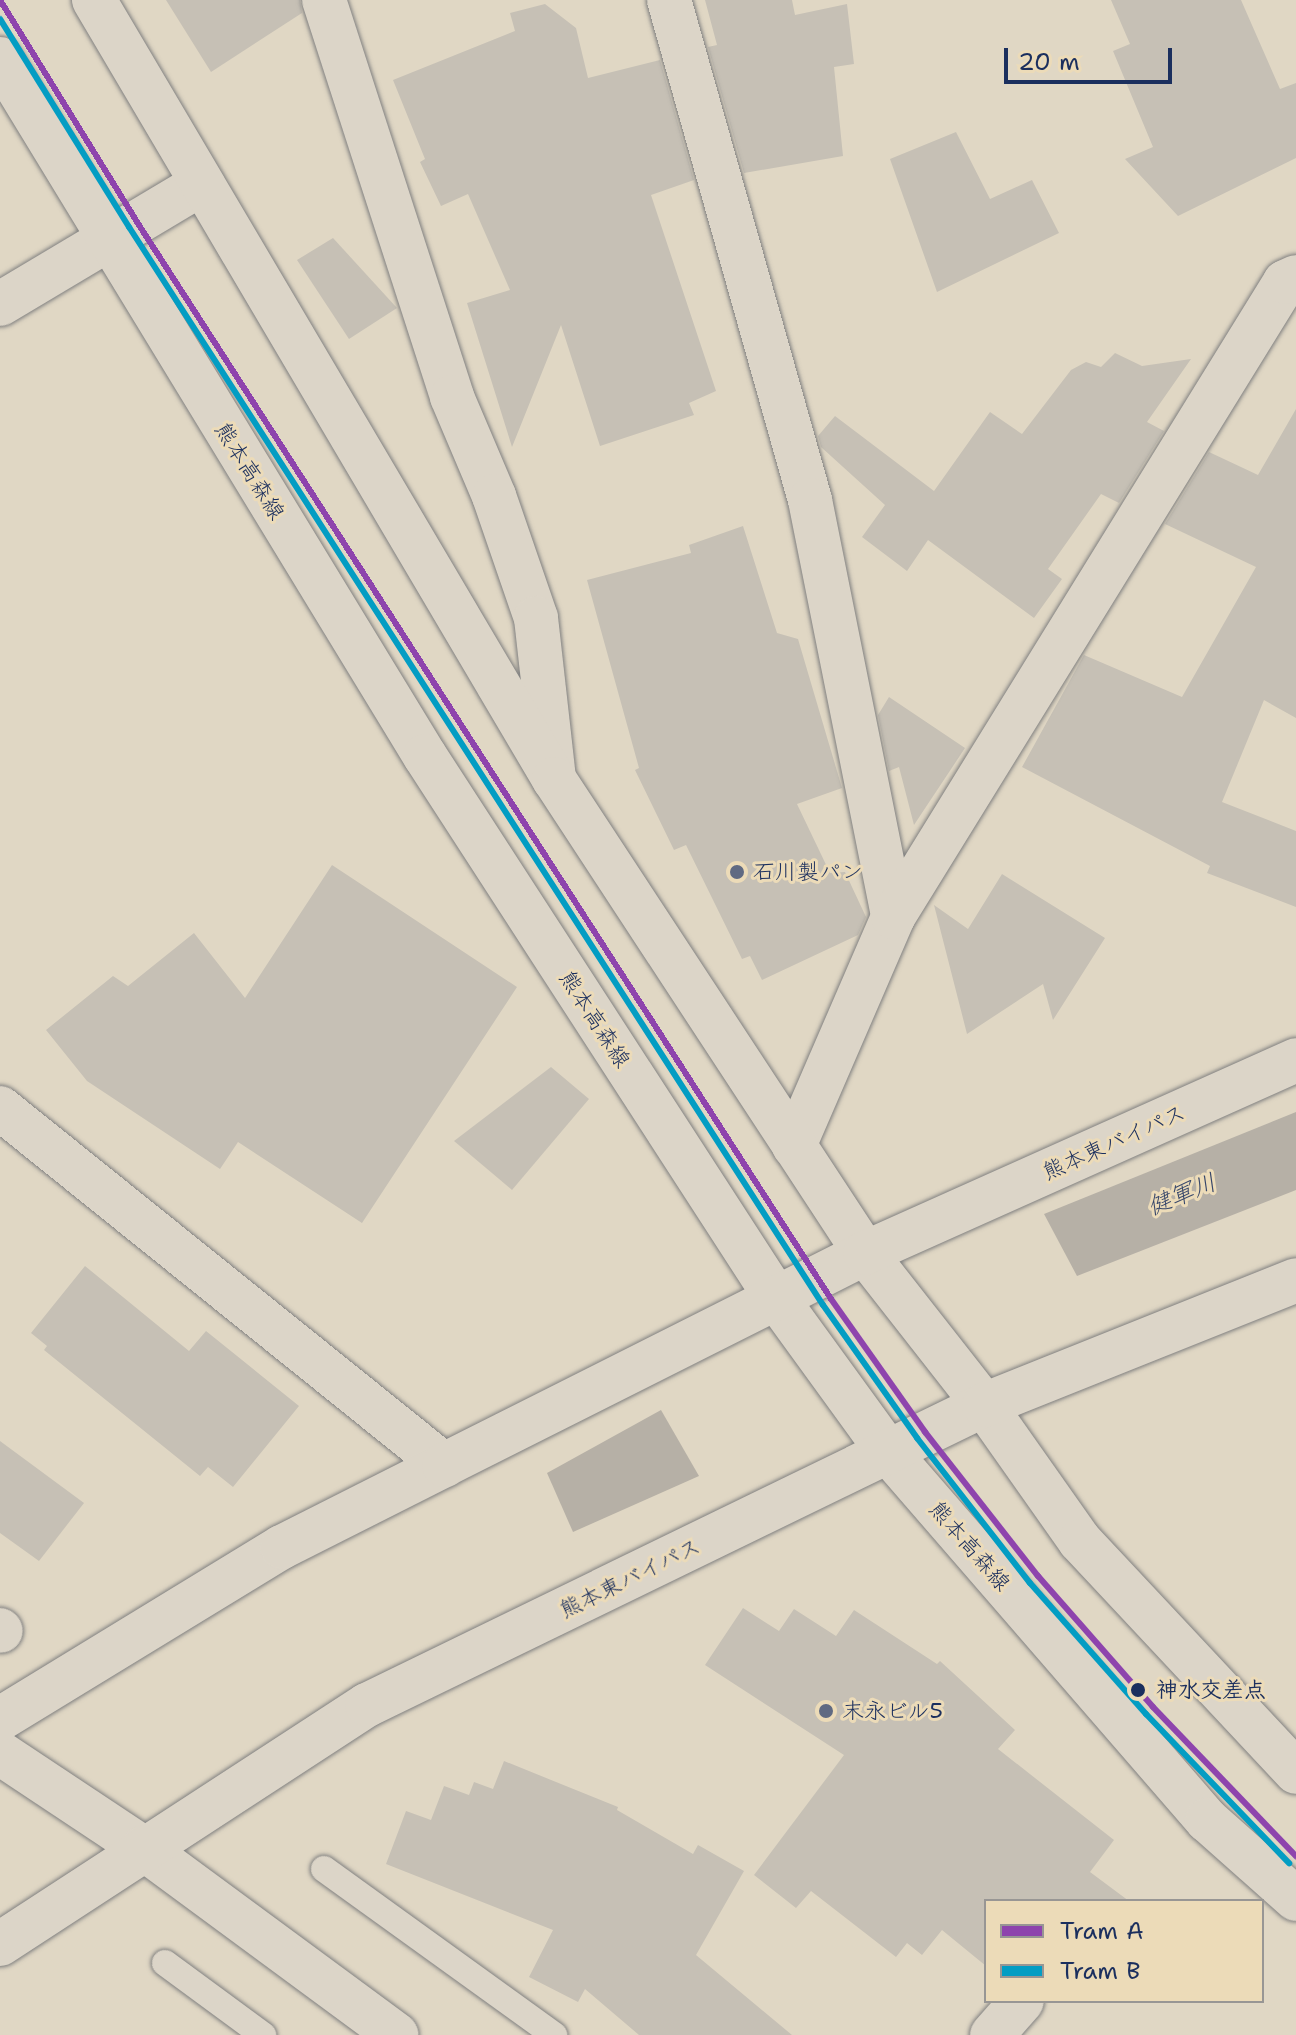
<!DOCTYPE html>
<html>
<head>
<meta charset="utf-8">
<style>
	body { margin:0 }
	#map { position:relative; width:1296px; height:2035px; overflow:hidden; background:#e0d7c4; font-family:"Shantell Sans","Klee One",sans-serif }
	div>[style] { position:absolute }
	[style*='--x'] { left:calc(var(--x)*1px); top:calc(var(--y)*1px); width:calc(var(--w)*1px); rotate:calc(var(--a)*1deg) }
	.water>* { inset:0; background:#b6b0a6 }
	.building>* { inset:0; background:#c6c0b5 }
	.roads { filter:drop-shadow(0 0 2px #808080) drop-shadow(0 0 2px #808080) }
	.service>* { height:26px; margin:-13px; padding:0 13px; transform-origin:13px; border-radius:13px; background:#dcd5c8 }
	.minor>* { height:44px; margin:-22px; padding:0 22px; transform-origin:22px; border-radius:22px; background:#dcd5c8 }
	.tertiary>* { height:44px; margin:-22px; padding:0 22px; transform-origin:22px; border-radius:22px; background:#dcd5c8 }
	.primary>* { height:44px; margin:-22px; padding:0 22px; transform-origin:22px; border-radius:22px; background:#dcd5c8 }
	.trunk>* { height:44px; margin:-22px; padding:0 22px; transform-origin:22px; border-radius:22px; background:#dcd5c8 }
	.tram-1>* { height:6px; margin:-3px; padding:0 3px; transform-origin:3px; border-radius:3px; background:#8e44ad }
	.tram-2>* { height:6px; margin:-3px; padding:0 3px; transform-origin:3px; border-radius:3px; background:#039dc3 }
	.dots>* { width:22px; height:22px; translate:-50% -50%; box-sizing:border-box; border:4px solid #ecdbb8; border-radius:50% }
	span { translate:-50% -50%; white-space:nowrap; text-align:center; line-height:1.15; -webkit-text-stroke:6px #ecdbb8; paint-order:stroke }
	.street-label { font-size:22px; color:#1b2f5e }
	.poi-label { font-size:22px; color:#1b2f5e }
	.left { translate:0 -50%; text-align:left }
	.stop-label { font-size:22px; color:#1b2f5e; font-weight:700 }
	.water-label { font-size:24px; color:#36466a; font-style:italic }
	.legend { position:absolute; left:984px; top:1899px; width:280px; height:104px; box-sizing:border-box; background:#ecdbb8; border:2px solid #989694; margin:0; padding:10px 14px; list-style:none; font-size:24px; color:#1b2f5e }
	.legend li { display:flex; align-items:center; gap:16px; height:40px }
	.legend b { width:40px; border:2px solid #989694 }
	.scale { position:absolute; left:1004px; top:48px; width:168px; height:36px; box-sizing:border-box; border:4px solid #1b2f5e; border-top:0; padding-left:10px; font-size:24px; line-height:28px; white-space:nowrap; color:#1b2f5e; -webkit-text-stroke:6px #ecdbb8; paint-order:stroke }
</style>
</head>
<body>
<div id="map">
	<div class="water">
		<div style="clip-path:polygon(1296px 1112px,1296px 1190px,1077px 1276px,1044px 1214px)"></div>
		<div style="clip-path:polygon(661px 1410px,699px 1476px,573px 1532px,547px 1473px)"></div>
	</div>
	<div class="building">
		<div style="clip-path:polygon(166px 0,300px 0,302px 13px,211px 72px)"></div>
		<div style="clip-path:polygon(705px 0,792px 0,795px 15px,847px 4px,854px 64px,834px 67px,843px 156px,744px 173px,708px 47px,717px 45px)"></div>
		<div style="clip-path:polygon(1111px 0,1241px 0,1280px 89px,1296px 83px,1296px 158px,1178px 216px,1125px 159px,1153px 147px,1113px 51px,1130px 44px)"></div>
		<div style="clip-path:polygon(545px 4px,576px 28px,588px 78px,660px 60px,694px 180px,651px 195px,716px 391px,689px 403px,694px 415px,600px 446px,561px 325px,512px 447px,467px 303px,510px 290px,468px 194px,441px 206px,420px 162px,425px 159px,393px 80px,515px 31px,510px 13px)"></div>
		<div style="clip-path:polygon(956px 132px,990px 199px,1032px 180px,1059px 233px,937px 292px,890px 159px)"></div>
		<div style="clip-path:polygon(333px 238px,397px 308px,349px 339px,297px 260px)"></div>
		<div style="clip-path:polygon(1115px 353px,1142px 366px,1191px 359px,1147px 422px,1164px 431px,1119px 503px,1101px 494px,1048px 569px,1062px 579px,1034px 618px,928px 540px,907px 571px,862px 537px,885px 505px,821px 447px,818px 436px,835px 416px,934px 491px,990px 412px,1022px 434px,1071px 370px,1086px 362px,1101px 367px)"></div>
		<div style="clip-path:polygon(1296px 409px,1296px 718px,1264px 700px,1222px 802px,1296px 831px,1296px 907px,1207px 873px,1210px 866px,1022px 767px,1084px 655px,1182px 697px,1256px 567px,1165px 524px,1209px 452px,1258px 475px)"></div>
		<div style="clip-path:polygon(743px 526px,777px 633px,798px 639px,842px 788px,797px 804px,830px 873px,845px 872px,866px 917px,858px 935px,762px 980px,750px 956px,742px 959px,686px 845px,674px 850px,635px 770px,639px 768px,587px 580px,691px 553px,689px 545px)"></div>
		<div style="clip-path:polygon(889px 697px,965px 748px,914px 825px,899px 767px,889px 771px,878px 715px)"></div>
		<div style="clip-path:polygon(332px 865px,517px 987px,362px 1223px,238px 1142px,220px 1169px,87px 1081px,46px 1030px,113px 976px,128px 986px,194px 933px,245px 998px)"></div>
		<div style="clip-path:polygon(1002px 874px,1105px 938px,1053px 1020px,1043px 984px,967px 1034px,934px 905px,968px 929px)"></div>
		<div style="clip-path:polygon(551px 1067px,589px 1099px,512px 1190px,454px 1141px)"></div>
		<div style="clip-path:polygon(85px 1266px,189px 1351px,206px 1331px,299px 1406px,233px 1487px,208px 1467px,200px 1476px,44px 1350px,47px 1346px,31px 1333px)"></div>
		<div style="clip-path:polygon(0 1441px,84px 1503px,39px 1561px,0 1533px)"></div>
		<div style="clip-path:polygon(743px 1608px,779px 1631px,794px 1609px,836px 1636px,854px 1610px,937px 1664px,940px 1661px,1015px 1730px,998px 1749px,1114px 1840px,1090px 1872px,1129px 1901px,986px 1901px,986px 1966px,942px 1930px,922px 1955px,907px 1943px,896px 1957px,811px 1891px,796px 1908px,754px 1875px,844px 1755px,705px 1665px)"></div>
		<div style="clip-path:polygon(504px 1761px,618px 1807px,617px 1810px,693px 1854px,698px 1845px,744px 1871px,696px 1955px,792px 2035px,639px 2035px,585px 1989px,578px 2002px,529px 1977px,553px 1930px,386px 1864px,406px 1811px,431px 1820px,444px 1786px,469px 1795px,474px 1782px,493px 1789px)"></div>
	</div>
	<div class="roads">
		<div class="service">
			<div style="--x:324;--y:1869;--w:284;--a:35.8"></div>
			<div style="--x:165;--y:1963;--w:122;--a:36.3"></div>
		</div>
		<div class="minor">
			<div style="--x:324;--y:0;--w:417;--a:72.1"></div>
			<div style="--x:452;--y:397;--w:108;--a:67"></div>
			<div style="--x:494;--y:496;--w:129;--a:71"></div>
			<div style="--x:536;--y:618;--w:162;--a:83.6"></div>
			<div style="--x:669;--y:0;--w:520;--a:74.25"></div>
			<div style="--x:810;--y:500;--w:425;--a:78.7"></div>
			<div style="--x:0;--y:304;--w:234;--a:-30.8"></div>
			<div style="--x:0;--y:1108;--w:570;--a:38.8"></div>
			<div style="--x:794;--y:1146;--w:249;--a:-66.6"></div>
			<div style="--x:893;--y:917;--w:746;--a:-58.31"></div>
			<div style="--x:1285;--y:282;--w:12;--a:-24"></div>
			<div style="--x:0;--y:1630;--w:1;--a:45"></div>
			<div style="--x:992;--y:2035;--w:45;--a:-48.6"></div>
		</div>
		<div class="tertiary">
			<div style="--x:0;--y:1753;--w:172;--a:33.6"></div>
			<div style="--x:143;--y:1848;--w:315;--a:36.4"></div>
		</div>
		<div class="primary">
			<div style="--x:94;--y:0;--w:905;--a:59.44"></div>
			<div style="--x:554;--y:779;--w:567;--a:56.73"></div>
			<div style="--x:865;--y:1253;--w:193;--a:51.9"></div>
			<div style="--x:984;--y:1405;--w:166;--a:54.8"></div>
			<div style="--x:1080;--y:1541;--w:316;--a:46.9"></div>
			<div style="--x:0;--y:59;--w:816;--a:58.63"></div>
			<div style="--x:425;--y:756;--w:647;--a:57.05"></div>
			<div style="--x:777;--y:1299;--w:190;--a:54"></div>
			<div style="--x:889;--y:1453;--w:486;--a:49.1"></div>
			<div style="--x:1207;--y:1820;--w:119;--a:41.6"></div>
		</div>
		<div class="trunk">
			<div style="--x:0;--y:1719;--w:330;--a:-31.4"></div>
			<div style="--x:282;--y:1547;--w:182;--a:-26.8"></div>
			<div style="--x:444;--y:1465;--w:471;--a:-26.7"></div>
			<div style="--x:865;--y:1253;--w:472;--a:-24.1"></div>
			<div style="--x:0;--y:1944;--w:438;--a:-33.1"></div>
			<div style="--x:367;--y:1705;--w:686;--a:-25.93"></div>
			<div style="--x:984;--y:1405;--w:336;--a:-21.8"></div>
		</div>
	</div>
	<div class="tram-1">
		<div style="--x:0;--y:0;--w:261;--a:58.3"></div>
		<div style="--x:137;--y:222;--w:1281;--a:57.2"></div>
		<div style="--x:831;--y:1299;--w:163;--a:54.7"></div>
		<div style="--x:925;--y:1432;--w:183;--a:51.9"></div>
		<div style="--x:1038;--y:1576;--w:174;--a:48.7"></div>
		<div style="--x:1153;--y:1707;--w:207;--a:46.2"></div>
	</div>
	<div class="tram-2">
		<div style="--x:0;--y:19;--w:245;--a:58.2"></div>
		<div style="--x:129;--y:227;--w:1282;--a:57.23"></div>
		<div style="--x:823;--y:1305;--w:163;--a:54.7"></div>
		<div style="--x:917;--y:1438;--w:184;--a:52.1"></div>
		<div style="--x:1030;--y:1583;--w:175;--a:48.5"></div>
		<div style="--x:1146;--y:1714;--w:207;--a:46.2"></div>
	</div>
	<div class="dots">
		<div style="left:737px;top:872px;background:#606a82"></div>
		<div style="left:1138px;top:1690px;background:#1b2f5e"></div>
		<div style="left:826px;top:1711px;background:#606a82"></div>
	</div>
	<div class="street-label">
		<span style="left:250px;top:471px;rotate:58deg">熊本高森線</span>
		<span style="left:595px;top:1019px;rotate:57deg">熊本高森線</span>
		<span style="left:1114px;top:1142px;rotate:-24deg">熊本東バイパス</span>
		<span style="left:970px;top:1546px;rotate:49deg">熊本高森線</span>
		<span style="left:630px;top:1578px;rotate:-26deg">熊本東バイパス</span>
	</div>
	<div class="poi-label">
		<span class="left" style="left:753px;top:872px">石川製パン</span>
		<span class="left" style="left:842px;top:1711px">末永ビル5</span>
	</div>
	<div class="stop-label">
		<span class="left" style="left:1156px;top:1690px">神水交差点</span>
	</div>
	<div class="water-label">
		<span style="left:1182px;top:1195px;rotate:-22deg">健軍川</span>
	</div>
	<ul class="legend">
	<li><b style="height:10px;background:#8e44ad"></b>Tram A</li>
	<li><b style="height:10px;background:#039dc3"></b>Tram B</li>
	</ul>
	<div class="scale">20 m</div>
</div>
</body>
</html>
